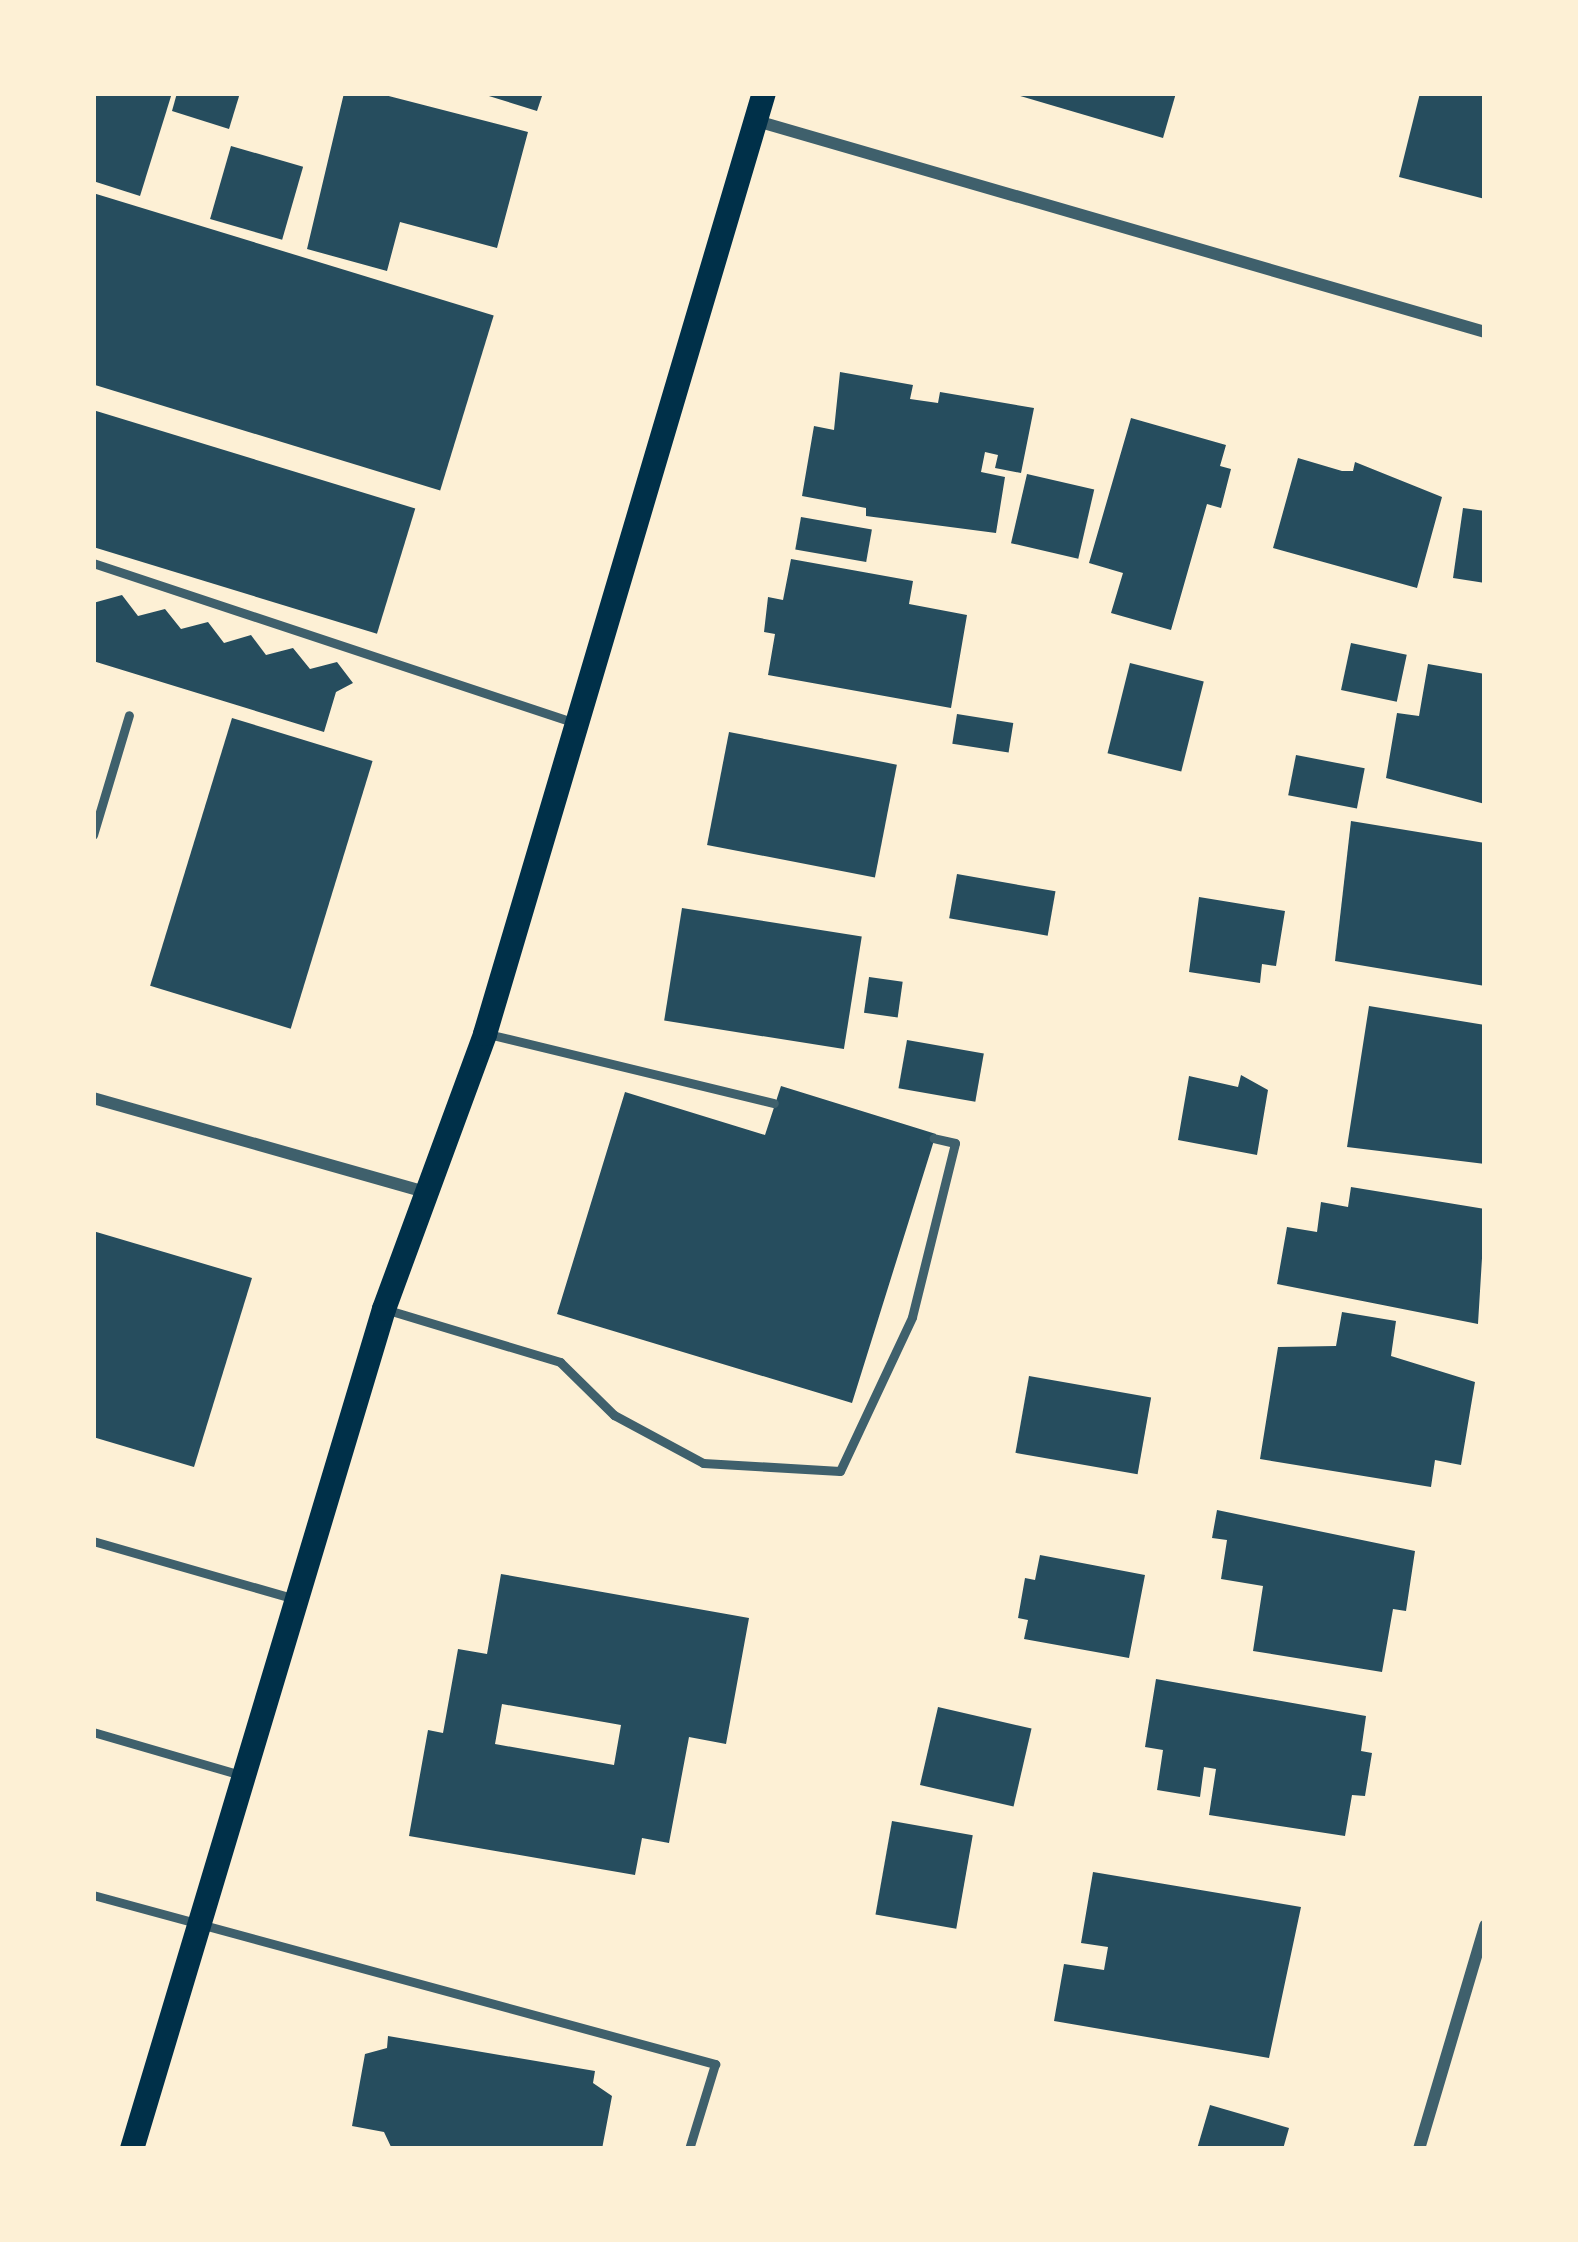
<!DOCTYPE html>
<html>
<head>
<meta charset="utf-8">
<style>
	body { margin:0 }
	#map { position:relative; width:1578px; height:2242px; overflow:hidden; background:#fdf0d5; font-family:Mulish,sans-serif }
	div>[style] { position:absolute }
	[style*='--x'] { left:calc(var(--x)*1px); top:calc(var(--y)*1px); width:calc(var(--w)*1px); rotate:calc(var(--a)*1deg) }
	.building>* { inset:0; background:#264d5e; transform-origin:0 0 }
	.service>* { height:9px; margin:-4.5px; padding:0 4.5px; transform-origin:4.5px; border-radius:4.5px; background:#3f606c }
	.minor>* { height:12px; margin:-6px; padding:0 6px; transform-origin:6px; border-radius:6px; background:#3f606c }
	.secondary>* { height:24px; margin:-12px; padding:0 12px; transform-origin:12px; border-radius:12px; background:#003049 }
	span { translate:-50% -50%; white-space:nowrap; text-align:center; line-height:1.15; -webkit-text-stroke:10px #fdf0d5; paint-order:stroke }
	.frame { position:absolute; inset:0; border:96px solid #fdf0d5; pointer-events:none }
</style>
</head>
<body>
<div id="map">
	<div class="building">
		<div style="clip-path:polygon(93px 93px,172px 93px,140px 196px,93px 181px)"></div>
		<div style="clip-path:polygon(177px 93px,240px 93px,229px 129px,172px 111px)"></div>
		<div style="clip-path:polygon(344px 93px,377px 93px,528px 132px,497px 248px,400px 222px,387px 271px,307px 249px)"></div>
		<div style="clip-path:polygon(479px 93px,543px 93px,537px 111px)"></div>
		<div style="clip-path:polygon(1010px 93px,1176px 93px,1163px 138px)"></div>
		<div style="clip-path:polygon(1420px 93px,1485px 93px,1485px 199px,1399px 177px)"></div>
		<div style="left:231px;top:146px;width:75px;height:76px;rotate:16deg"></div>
		<div style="left:93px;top:193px;width:419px;height:183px;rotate:17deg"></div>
		<div style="clip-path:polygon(840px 372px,913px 385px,910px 399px,938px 403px,940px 392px,1034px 408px,1021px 473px,995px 468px,998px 455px,985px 452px,981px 472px,1005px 477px,996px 533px,866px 516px,866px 508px,802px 496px,814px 426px,834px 430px)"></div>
		<div style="left:93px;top:410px;width:337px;height:131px;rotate:17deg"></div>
		<div style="clip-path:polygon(1131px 418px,1226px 445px,1220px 466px,1231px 469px,1221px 508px,1207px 504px,1171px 630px,1111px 613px,1123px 573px,1089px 563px)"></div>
		<div style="clip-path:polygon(1298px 458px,1342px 471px,1353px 471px,1355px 462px,1442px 497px,1417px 588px,1273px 548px)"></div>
		<div style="left:1027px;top:474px;width:69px;height:71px;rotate:13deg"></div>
		<div style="clip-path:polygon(1463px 508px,1485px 511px,1485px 583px,1453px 578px)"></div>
		<div style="left:801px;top:517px;width:72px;height:33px;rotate:10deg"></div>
		<div style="clip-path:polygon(791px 559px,913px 581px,909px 604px,967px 615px,951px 708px,768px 675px,775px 634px,764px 632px,768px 597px,783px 600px)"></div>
		<div style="clip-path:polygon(122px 595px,138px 616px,165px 609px,181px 629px,208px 622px,224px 643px,251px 635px,266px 655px,293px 648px,310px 669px,337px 662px,353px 683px,336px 692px,324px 732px,93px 661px,93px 603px)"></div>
		<div style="left:1351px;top:643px;width:57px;height:48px;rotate:12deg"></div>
		<div style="left:1130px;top:663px;width:76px;height:93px;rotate:14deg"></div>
		<div style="clip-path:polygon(1428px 664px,1485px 674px,1485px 804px,1386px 778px,1397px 713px,1419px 716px)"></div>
		<div style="left:957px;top:714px;width:57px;height:30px;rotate:9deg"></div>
		<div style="left:232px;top:718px;width:147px;height:280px;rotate:17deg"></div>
		<div style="left:729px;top:732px;width:171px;height:115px;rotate:11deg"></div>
		<div style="left:1296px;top:755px;width:70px;height:41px;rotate:11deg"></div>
		<div style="clip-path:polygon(1351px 821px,1485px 843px,1485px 986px,1335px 961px)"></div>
		<div style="left:957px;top:874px;width:100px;height:45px;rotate:10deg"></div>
		<div style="clip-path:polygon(1199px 897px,1285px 911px,1276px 966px,1262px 964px,1260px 983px,1189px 972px)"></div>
		<div style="left:682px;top:908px;width:182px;height:114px;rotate:9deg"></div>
		<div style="left:869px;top:977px;width:34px;height:36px;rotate:8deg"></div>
		<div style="clip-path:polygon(1369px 1006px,1485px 1025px,1485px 1164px,1347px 1147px)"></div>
		<div style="left:907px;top:1040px;width:78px;height:49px;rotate:10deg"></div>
		<div style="clip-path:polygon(1241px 1075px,1268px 1090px,1257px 1155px,1178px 1140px,1189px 1076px,1238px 1087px)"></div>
		<div style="clip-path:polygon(781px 1086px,936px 1134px,852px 1403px,557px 1314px,625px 1092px,765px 1135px)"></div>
		<div style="clip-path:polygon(1351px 1187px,1485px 1209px,1478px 1324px,1277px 1284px,1287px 1227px,1317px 1232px,1321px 1202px,1348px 1207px)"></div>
		<div style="clip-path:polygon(93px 1231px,252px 1278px,194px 1467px,93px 1437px)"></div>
		<div style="clip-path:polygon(1342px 1312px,1396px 1321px,1391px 1356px,1475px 1382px,1461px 1465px,1435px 1460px,1431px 1487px,1260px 1459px,1278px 1347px,1336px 1346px)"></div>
		<div style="left:1029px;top:1376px;width:124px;height:78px;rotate:10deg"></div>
		<div style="clip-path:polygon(1217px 1510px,1415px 1551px,1406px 1611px,1393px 1609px,1382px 1672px,1253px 1651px,1263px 1586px,1221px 1579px,1227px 1540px,1212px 1538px)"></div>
		<div style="clip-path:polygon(1040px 1555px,1145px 1575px,1129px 1658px,1024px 1639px,1028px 1620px,1018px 1618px,1025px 1578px,1035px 1580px)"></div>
		<div style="clip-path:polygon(evenodd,501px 1574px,749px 1618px,726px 1744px,689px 1737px,669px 1843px,642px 1838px,635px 1875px,409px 1836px,428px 1730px,443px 1733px,458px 1649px,487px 1654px,501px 1574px,502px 1704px,621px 1725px,614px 1765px,495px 1744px,502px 1704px)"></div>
		<div style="clip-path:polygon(1156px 1679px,1366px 1716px,1361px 1751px,1372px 1753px,1365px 1796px,1352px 1795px,1345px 1836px,1209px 1815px,1216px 1769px,1204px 1767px,1200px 1797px,1157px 1790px,1163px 1750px,1145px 1747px)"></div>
		<div style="left:938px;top:1707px;width:96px;height:80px;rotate:13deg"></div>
		<div style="left:892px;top:1821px;width:82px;height:95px;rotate:10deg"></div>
		<div style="clip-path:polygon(1093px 1872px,1301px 1907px,1269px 2058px,1054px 2021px,1064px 1964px,1104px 1970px,1108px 1947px,1081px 1943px)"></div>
		<div style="clip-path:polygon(388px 2036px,595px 2071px,593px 2083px,612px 2096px,602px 2149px,392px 2149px,384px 2132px,352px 2126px,365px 2054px,387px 2048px)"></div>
		<div style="clip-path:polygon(1210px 2105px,1289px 2128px,1283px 2149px,1197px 2149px)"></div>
	</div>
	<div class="service">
		<div style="--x:93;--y:563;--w:505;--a:18.36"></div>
		<div style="--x:93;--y:835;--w:125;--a:-73.3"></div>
		<div style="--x:488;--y:1034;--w:294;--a:13.6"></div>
		<div style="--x:388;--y:1310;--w:180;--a:16.8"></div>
		<div style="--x:560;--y:1362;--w:76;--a:44.5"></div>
		<div style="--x:614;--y:1415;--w:101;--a:28.3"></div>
		<div style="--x:703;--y:1463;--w:137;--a:3.3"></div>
		<div style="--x:840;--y:1471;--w:170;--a:-64.9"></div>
		<div style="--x:912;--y:1317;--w:179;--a:-76.1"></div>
		<div style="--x:955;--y:1143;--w:22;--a:-167"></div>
		<div style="--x:93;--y:1541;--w:210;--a:16"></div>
		<div style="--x:93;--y:1732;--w:154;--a:16.2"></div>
		<div style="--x:93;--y:1895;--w:645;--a:15.2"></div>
		<div style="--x:715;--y:2064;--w:89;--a:107"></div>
	</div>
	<div class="minor">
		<div style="--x:757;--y:121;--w:758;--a:16.16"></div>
		<div style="--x:93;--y:1098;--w:342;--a:15.8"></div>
		<div style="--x:1419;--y:2149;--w:233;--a:-73.5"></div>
	</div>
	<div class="secondary">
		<div style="--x:132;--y:2149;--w:877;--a:-73.3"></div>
		<div style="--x:384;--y:1309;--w:293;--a:-69.8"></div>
		<div style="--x:485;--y:1034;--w:981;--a:-73.49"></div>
	</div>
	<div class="frame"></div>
</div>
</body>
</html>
